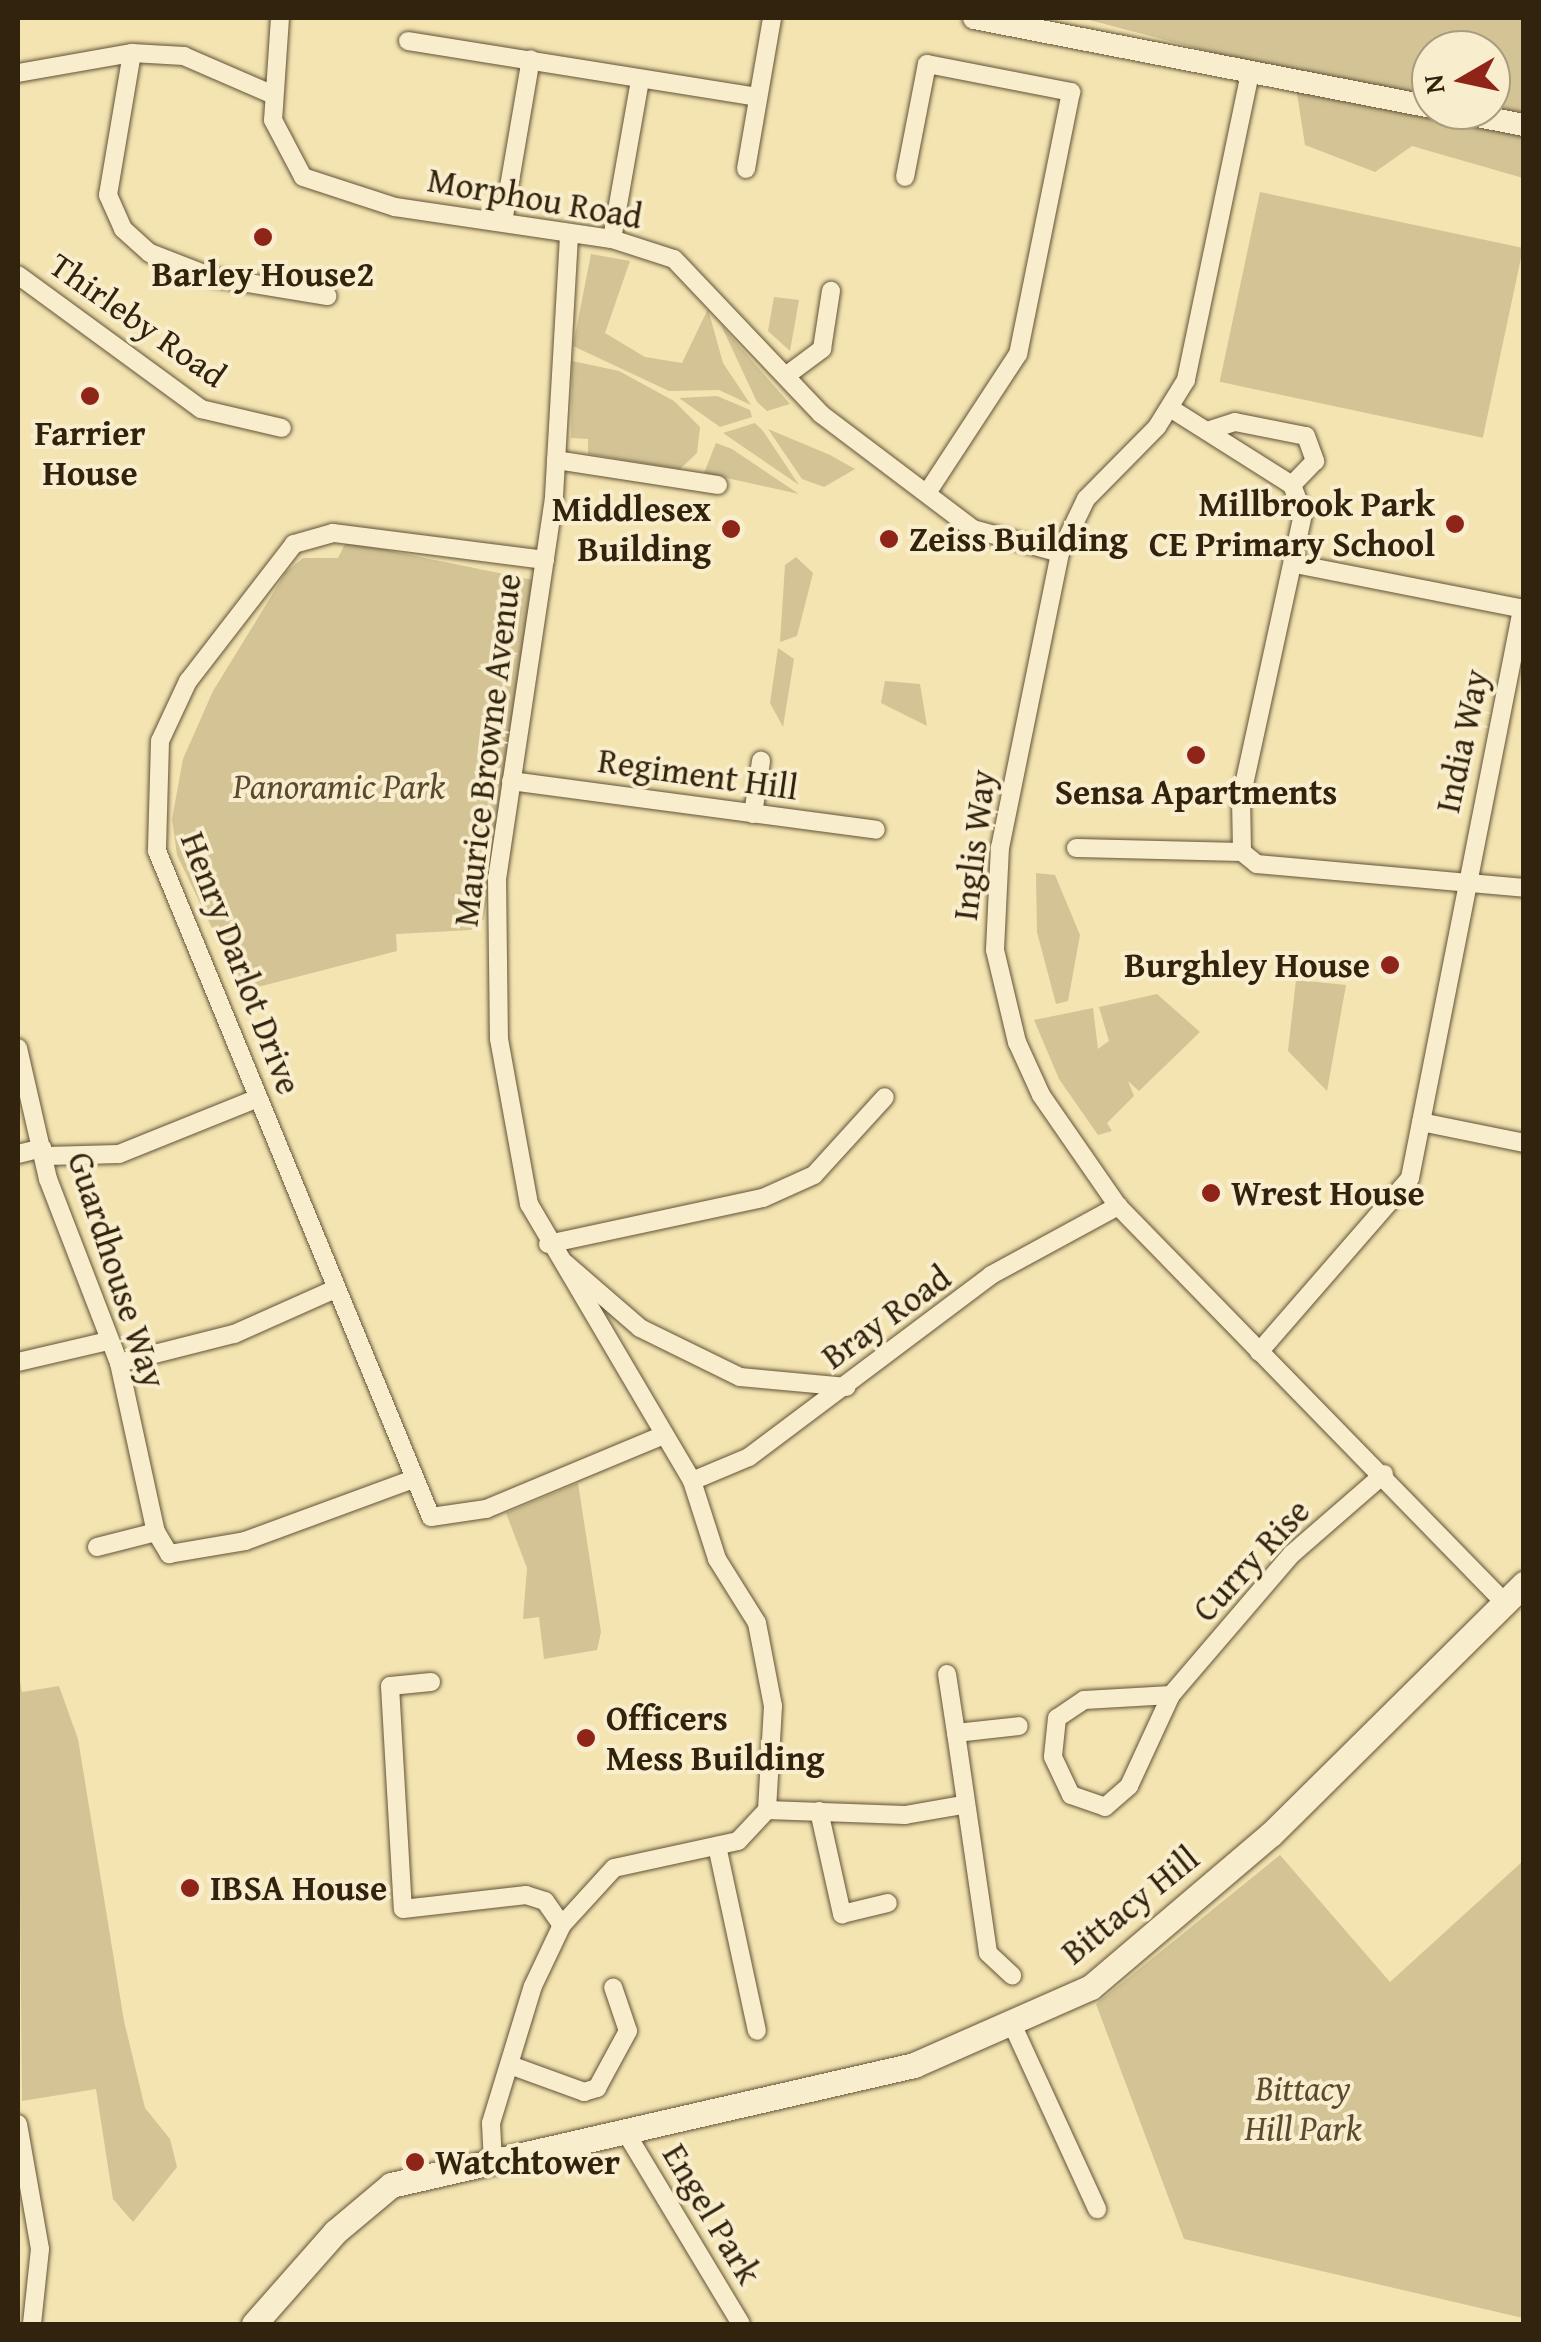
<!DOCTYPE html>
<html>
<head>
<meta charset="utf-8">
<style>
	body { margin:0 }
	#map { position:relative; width:1541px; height:2342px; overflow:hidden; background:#f4e4b1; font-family:"Gentium Book Plus",serif }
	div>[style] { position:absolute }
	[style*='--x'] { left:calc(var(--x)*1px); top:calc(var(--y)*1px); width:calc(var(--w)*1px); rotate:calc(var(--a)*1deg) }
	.green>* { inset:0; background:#d3c395; transform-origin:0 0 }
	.roads { filter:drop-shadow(0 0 2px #625338) drop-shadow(0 0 2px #625338) }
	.minor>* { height:18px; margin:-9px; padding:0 9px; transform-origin:9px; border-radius:9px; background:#f8edcc }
	.tertiary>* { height:22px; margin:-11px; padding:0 11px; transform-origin:11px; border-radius:11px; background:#f8edcc }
	.secondary>* { height:25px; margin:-12.5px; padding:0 12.5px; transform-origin:12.5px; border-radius:12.5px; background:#f8edcc }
	.dots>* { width:28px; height:28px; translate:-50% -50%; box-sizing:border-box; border:5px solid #f8edcc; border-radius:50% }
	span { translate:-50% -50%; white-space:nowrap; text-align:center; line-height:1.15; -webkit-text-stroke:8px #f8edcc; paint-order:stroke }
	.street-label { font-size:35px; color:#32230f }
	.poi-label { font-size:35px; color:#32230f; font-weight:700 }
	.right { translate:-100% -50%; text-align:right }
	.left { translate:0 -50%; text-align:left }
	.park-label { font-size:35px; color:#5a4b30; font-style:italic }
	.frame { position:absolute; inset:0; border:20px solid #32230f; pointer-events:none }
	.north { position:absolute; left:1411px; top:30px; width:100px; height:100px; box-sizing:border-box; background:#f8edcc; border:2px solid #a99c80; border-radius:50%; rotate:261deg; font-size:28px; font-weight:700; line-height:40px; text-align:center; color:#32230f }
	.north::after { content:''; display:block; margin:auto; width:35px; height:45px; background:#8f2418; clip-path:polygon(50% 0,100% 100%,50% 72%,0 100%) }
</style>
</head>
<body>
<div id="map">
	<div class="green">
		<div style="clip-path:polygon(evenodd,1082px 18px,1523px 18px,1523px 178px,1412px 146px,1375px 172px,1305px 145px,1294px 74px,1082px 18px,1431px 50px,1491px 50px,1491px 110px,1431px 110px,1431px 50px)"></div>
		<div style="left:1260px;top:192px;width:269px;height:194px;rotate:12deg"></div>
		<div style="clip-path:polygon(591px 254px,630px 261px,605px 333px,645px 357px,682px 363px,708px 309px,723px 363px,751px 405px,719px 390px,669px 391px,573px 346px)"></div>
		<div style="clip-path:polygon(774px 297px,799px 300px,790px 351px,768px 331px)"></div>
		<div style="clip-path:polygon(721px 325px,790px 404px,767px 411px,757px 402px)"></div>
		<div style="clip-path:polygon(572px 361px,619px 371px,674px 401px,700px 427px,697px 453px,680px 469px,588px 454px,588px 439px,571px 438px)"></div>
		<div style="clip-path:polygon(717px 396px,750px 410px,752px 417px,720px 427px,679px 398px)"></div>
		<div style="clip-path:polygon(755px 423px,763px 431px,799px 485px,723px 433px)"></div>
		<div style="clip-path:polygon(768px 429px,830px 455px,855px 469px,824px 487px,802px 479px)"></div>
		<div style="clip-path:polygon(716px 443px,732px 449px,799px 494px,704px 473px)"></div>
		<div style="clip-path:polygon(346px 542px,533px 580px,484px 919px,471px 930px,396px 934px,397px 951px,242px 991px,177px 855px,172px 819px,183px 759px,213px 691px,286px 572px,303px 558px,338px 558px)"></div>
		<div style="clip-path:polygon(796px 557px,813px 573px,797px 636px,780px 642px,785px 565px)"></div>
		<div style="clip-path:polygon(778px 648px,794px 659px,783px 727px,770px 703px)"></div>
		<div style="clip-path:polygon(885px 681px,920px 684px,927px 726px,881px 703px)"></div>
		<div style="clip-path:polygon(1036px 873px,1055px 875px,1080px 935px,1068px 1001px,1056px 1004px,1037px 932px)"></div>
		<div style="clip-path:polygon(1296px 980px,1346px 985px,1327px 1091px,1288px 1051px)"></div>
		<div style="clip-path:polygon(1157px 994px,1200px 1032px,1139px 1091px,1128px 1081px,1134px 1096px,1107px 1123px,1112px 1131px,1098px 1135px,1059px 1079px,1034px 1020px,1093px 1008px,1098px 1049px,1109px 1041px,1099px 1007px)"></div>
		<div style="clip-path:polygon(578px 1483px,601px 1632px,597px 1650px,544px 1659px,539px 1617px,523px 1619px,527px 1568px,506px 1513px)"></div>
		<div style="clip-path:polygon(18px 1670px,22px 1692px,59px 1686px,78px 1739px,124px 2021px,145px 2108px,170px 2139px,177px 2167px,133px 2222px,113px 2199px,96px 2089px,22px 2101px)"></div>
		<div style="clip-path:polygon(1280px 1855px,1390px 1982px,1523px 1861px,1523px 2318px,1184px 2239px,1096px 2004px)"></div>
	</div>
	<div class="roads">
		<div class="minor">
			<div style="--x:280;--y:18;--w:102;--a:93.9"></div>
			<div style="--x:273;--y:120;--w:64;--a:62.2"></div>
			<div style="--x:303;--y:177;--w:97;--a:18.1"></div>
			<div style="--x:395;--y:207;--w:219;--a:8.4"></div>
			<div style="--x:612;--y:239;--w:65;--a:17.9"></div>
			<div style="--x:674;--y:259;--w:214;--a:46.5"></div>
			<div style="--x:821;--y:414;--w:191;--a:37.1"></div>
			<div style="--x:973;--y:529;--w:90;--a:15.4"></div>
			<div style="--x:408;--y:41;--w:354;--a:9.1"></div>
			<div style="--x:18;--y:73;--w:116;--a:-10"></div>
			<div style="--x:1249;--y:78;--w:309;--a:101.8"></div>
			<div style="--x:1186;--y:380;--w:55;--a:121.7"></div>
			<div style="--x:1157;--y:427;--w:101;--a:134.6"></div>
			<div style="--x:1086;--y:499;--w:60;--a:115.7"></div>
			<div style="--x:1060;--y:553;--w:300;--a:101.5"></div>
			<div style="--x:1000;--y:847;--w:103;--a:92.8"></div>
			<div style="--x:995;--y:950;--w:95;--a:76.6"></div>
			<div style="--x:1017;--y:1042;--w:58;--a:65.6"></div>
			<div style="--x:1041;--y:1095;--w:135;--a:55.3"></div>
			<div style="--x:1118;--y:1206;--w:557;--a:45.73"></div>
			<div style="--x:269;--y:93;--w:93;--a:-156.5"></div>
			<div style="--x:184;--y:56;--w:52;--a:-176.7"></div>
			<div style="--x:132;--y:53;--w:144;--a:99.6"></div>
			<div style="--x:108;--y:195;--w:37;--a:66"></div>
			<div style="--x:123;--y:229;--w:36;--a:42"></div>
			<div style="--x:150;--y:253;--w:66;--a:21.2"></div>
			<div style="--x:212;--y:277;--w:117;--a:9.4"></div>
			<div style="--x:746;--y:169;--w:153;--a:-80.2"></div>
			<div style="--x:905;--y:177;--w:115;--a:-79"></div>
			<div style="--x:927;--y:64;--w:147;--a:11"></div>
			<div style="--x:1071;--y:92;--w:267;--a:101.4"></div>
			<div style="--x:1018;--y:354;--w:163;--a:123.2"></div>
			<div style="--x:503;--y:222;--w:165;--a:-80.3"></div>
			<div style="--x:569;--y:236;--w:262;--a:93.3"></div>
			<div style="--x:554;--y:498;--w:384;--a:98.5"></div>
			<div style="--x:497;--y:878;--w:161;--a:89.3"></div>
			<div style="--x:499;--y:1039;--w:168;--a:79.7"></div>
			<div style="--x:529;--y:1204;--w:321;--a:59.5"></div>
			<div style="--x:692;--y:1481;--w:82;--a:72.2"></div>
			<div style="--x:717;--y:1559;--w:75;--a:58"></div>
			<div style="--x:757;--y:1623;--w:85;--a:79.1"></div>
			<div style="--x:773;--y:1706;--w:104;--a:93.3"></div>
			<div style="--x:612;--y:239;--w:161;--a:-80"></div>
			<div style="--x:18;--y:275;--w:227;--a:36.2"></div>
			<div style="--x:201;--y:409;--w:83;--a:13.2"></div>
			<div style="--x:787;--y:375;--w:44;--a:-36.6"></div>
			<div style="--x:822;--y:349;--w:59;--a:-81.2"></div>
			<div style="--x:1170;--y:408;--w:144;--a:32.3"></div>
			<div style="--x:1292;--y:485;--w:31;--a:69"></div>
			<div style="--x:1303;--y:514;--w:291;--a:102.3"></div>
			<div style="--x:1241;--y:798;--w:54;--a:88.9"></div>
			<div style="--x:1242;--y:852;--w:19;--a:39"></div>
			<div style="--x:1257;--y:864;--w:268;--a:5.1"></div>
			<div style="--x:1210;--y:430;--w:26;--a:-18"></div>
			<div style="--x:1235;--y:422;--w:72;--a:11.2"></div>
			<div style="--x:1306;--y:436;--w:27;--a:70"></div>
			<div style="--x:1315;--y:461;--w:33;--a:134"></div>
			<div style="--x:556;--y:460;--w:164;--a:8.8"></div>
			<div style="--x:545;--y:560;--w:214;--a:-172.7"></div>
			<div style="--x:333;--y:533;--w:41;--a:164.2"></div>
			<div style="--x:294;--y:544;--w:173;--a:127.7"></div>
			<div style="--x:188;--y:681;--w:66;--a:115"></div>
			<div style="--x:160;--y:741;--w:110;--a:91.6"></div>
			<div style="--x:157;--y:851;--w:720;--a:67.64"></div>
			<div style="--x:431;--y:1517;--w:56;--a:-8.3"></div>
			<div style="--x:486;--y:1509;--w:187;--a:-22.6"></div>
			<div style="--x:1295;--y:564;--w:233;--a:11.1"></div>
			<div style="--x:511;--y:781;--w:368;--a:7.6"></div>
			<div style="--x:753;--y:814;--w:54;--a:-81.4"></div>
			<div style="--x:1076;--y:848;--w:166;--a:1.4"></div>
			<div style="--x:18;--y:1048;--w:134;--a:77.1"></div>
			<div style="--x:48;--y:1179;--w:197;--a:68.9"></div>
			<div style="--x:119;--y:1363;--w:173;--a:77.7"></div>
			<div style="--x:156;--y:1532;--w:26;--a:59"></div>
			<div style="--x:169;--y:1554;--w:77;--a:-9.7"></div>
			<div style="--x:245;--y:1541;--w:177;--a:-20.2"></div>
			<div style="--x:1421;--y:1122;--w:105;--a:11.5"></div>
			<div style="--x:18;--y:1154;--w:25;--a:-14"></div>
			<div style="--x:47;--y:1156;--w:72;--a:-1.6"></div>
			<div style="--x:119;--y:1154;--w:150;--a:-21.9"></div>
			<div style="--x:548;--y:1244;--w:220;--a:-12.1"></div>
			<div style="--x:763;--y:1198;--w:56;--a:-24.3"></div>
			<div style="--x:814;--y:1175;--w:105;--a:-47.7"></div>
			<div style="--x:565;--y:1263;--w:99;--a:40.9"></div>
			<div style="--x:640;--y:1328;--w:111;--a:26.1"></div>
			<div style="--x:740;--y:1377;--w:107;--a:5.3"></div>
			<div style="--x:1259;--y:1352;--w:230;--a:-49"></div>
			<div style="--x:1410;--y:1178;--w:580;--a:-78.86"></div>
			<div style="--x:18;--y:1362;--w:88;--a:-13.1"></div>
			<div style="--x:119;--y:1363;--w:119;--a:-14.2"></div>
			<div style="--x:234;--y:1334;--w:111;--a:-24"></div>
			<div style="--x:692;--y:1481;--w:62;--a:-22.8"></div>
			<div style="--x:749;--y:1457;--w:303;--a:-36.9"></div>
			<div style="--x:991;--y:1275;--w:145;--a:-28.5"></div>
			<div style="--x:97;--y:1547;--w:61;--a:-14.3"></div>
			<div style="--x:947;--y:1674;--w:60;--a:81.3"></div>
			<div style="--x:956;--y:1733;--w:63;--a:-6.3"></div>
			<div style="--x:431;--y:1682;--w:41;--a:174.4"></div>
			<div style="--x:390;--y:1686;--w:223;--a:86.7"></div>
			<div style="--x:403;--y:1909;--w:124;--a:-6.5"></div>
			<div style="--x:526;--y:1895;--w:20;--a:18"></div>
			<div style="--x:545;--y:1901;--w:29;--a:55"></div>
			<div style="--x:1171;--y:1695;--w:87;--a:176.7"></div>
			<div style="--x:1084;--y:1700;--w:32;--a:146"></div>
			<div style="--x:1057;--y:1718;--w:39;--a:96"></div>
			<div style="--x:1053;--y:1757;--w:42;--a:64.7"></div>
			<div style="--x:1071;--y:1795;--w:36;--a:19"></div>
			<div style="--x:1105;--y:1807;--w:32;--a:-41"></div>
			<div style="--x:1129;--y:1786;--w:100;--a:-65.2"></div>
			<div style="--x:1171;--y:1695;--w:186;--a:-49.4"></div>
			<div style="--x:1292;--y:1554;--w:122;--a:-41"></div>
			<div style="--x:956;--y:1733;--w:222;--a:81.7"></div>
			<div style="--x:988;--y:1953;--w:33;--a:43"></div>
			<div style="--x:819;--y:1811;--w:106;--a:77.4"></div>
			<div style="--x:842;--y:1914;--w:47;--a:-13.4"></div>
			<div style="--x:717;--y:1846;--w:189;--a:77.8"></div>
			<div style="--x:1012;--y:2024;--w:204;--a:65.3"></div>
			<div style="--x:510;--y:2065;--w:79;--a:20"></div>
			<div style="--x:584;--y:2092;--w:14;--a:-17"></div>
			<div style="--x:597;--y:2088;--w:65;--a:-61.5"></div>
			<div style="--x:628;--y:2031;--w:46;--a:-108.8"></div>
			<div style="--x:18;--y:2124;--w:127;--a:80"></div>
			<div style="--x:40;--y:2249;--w:75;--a:96.1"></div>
			<div style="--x:628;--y:2136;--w:219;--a:59"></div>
			<div style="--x:493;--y:2163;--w:40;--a:-92.9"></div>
			<div style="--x:491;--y:2123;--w:143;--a:-73"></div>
			<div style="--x:533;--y:1986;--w:68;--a:-64.6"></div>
			<div style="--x:562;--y:1925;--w:77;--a:-47.6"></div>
			<div style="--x:614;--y:1868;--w:127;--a:-12.3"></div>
			<div style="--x:738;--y:1841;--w:42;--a:-46.9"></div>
			<div style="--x:767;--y:1810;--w:138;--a:2.1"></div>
			<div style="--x:905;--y:1815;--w:59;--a:-9.8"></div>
		</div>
		<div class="tertiary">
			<div style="--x:974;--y:18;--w:560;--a:11.01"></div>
		</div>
		<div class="secondary">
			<div style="--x:254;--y:2324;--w:123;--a:-48.6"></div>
			<div style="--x:335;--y:2232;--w:73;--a:-40"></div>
			<div style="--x:391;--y:2185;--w:537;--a:-12.92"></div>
			<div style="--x:914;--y:2065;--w:193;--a:-23.8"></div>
			<div style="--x:1091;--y:1987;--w:236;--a:-40.4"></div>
			<div style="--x:1271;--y:1834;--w:356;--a:-44.7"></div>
		</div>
	</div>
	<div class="dots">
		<div style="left:263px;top:237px;background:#8f2418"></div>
		<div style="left:90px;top:396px;background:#8f2418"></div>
		<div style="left:1455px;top:524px;background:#8f2418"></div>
		<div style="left:731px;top:529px;background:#8f2418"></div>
		<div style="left:889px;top:539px;background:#8f2418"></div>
		<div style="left:1196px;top:755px;background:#8f2418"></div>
		<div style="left:1390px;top:965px;background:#8f2418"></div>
		<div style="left:1211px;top:1193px;background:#8f2418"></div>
		<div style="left:586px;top:1738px;background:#8f2418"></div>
		<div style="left:190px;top:1888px;background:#8f2418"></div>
		<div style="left:415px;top:2162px;background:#8f2418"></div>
	</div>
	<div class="street-label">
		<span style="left:535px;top:198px;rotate:10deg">Morphou Road</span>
		<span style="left:138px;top:320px;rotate:35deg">Thirleby Road</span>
		<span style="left:1462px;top:741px;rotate:-78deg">India Way</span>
		<span style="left:487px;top:750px;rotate:-83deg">Maurice Browne Avenue</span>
		<span style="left:698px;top:774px;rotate:8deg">Regiment Hill</span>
		<span style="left:974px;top:845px;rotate:-83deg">Inglis Way</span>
		<span style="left:241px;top:963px;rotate:69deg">Henry Darlot Drive</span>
		<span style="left:117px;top:1270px;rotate:72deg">Guardhouse Way</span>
		<span style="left:886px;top:1317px;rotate:-36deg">Bray Road</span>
		<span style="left:1251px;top:1560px;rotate:-47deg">Curry Rise</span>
		<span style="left:1130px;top:1905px;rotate:-39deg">Bittacy Hill</span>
		<span style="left:712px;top:2214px;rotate:59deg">Engel Park</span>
	</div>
	<div class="poi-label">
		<span style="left:263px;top:274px">Barley House2</span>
		<span style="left:90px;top:453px">Farrier<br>House</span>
		<span class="right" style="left:1435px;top:524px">Millbrook Park<br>CE Primary School</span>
		<span class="right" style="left:711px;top:529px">Middlesex<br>Building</span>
		<span class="left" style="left:909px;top:539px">Zeiss Building</span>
		<span style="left:1196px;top:792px">Sensa Apartments</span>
		<span class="right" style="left:1370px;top:965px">Burghley House</span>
		<span class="left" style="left:1231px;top:1193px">Wrest House</span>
		<span class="left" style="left:606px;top:1738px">Officers<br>Mess Building</span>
		<span class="left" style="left:210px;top:1888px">IBSA House</span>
		<span class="left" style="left:435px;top:2162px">Watchtower</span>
	</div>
	<div class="park-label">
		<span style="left:339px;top:786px">Panoramic Park</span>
		<span style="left:1303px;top:2108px">Bittacy<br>Hill Park</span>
	</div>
	<div class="frame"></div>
	<div class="north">N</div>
</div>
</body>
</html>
